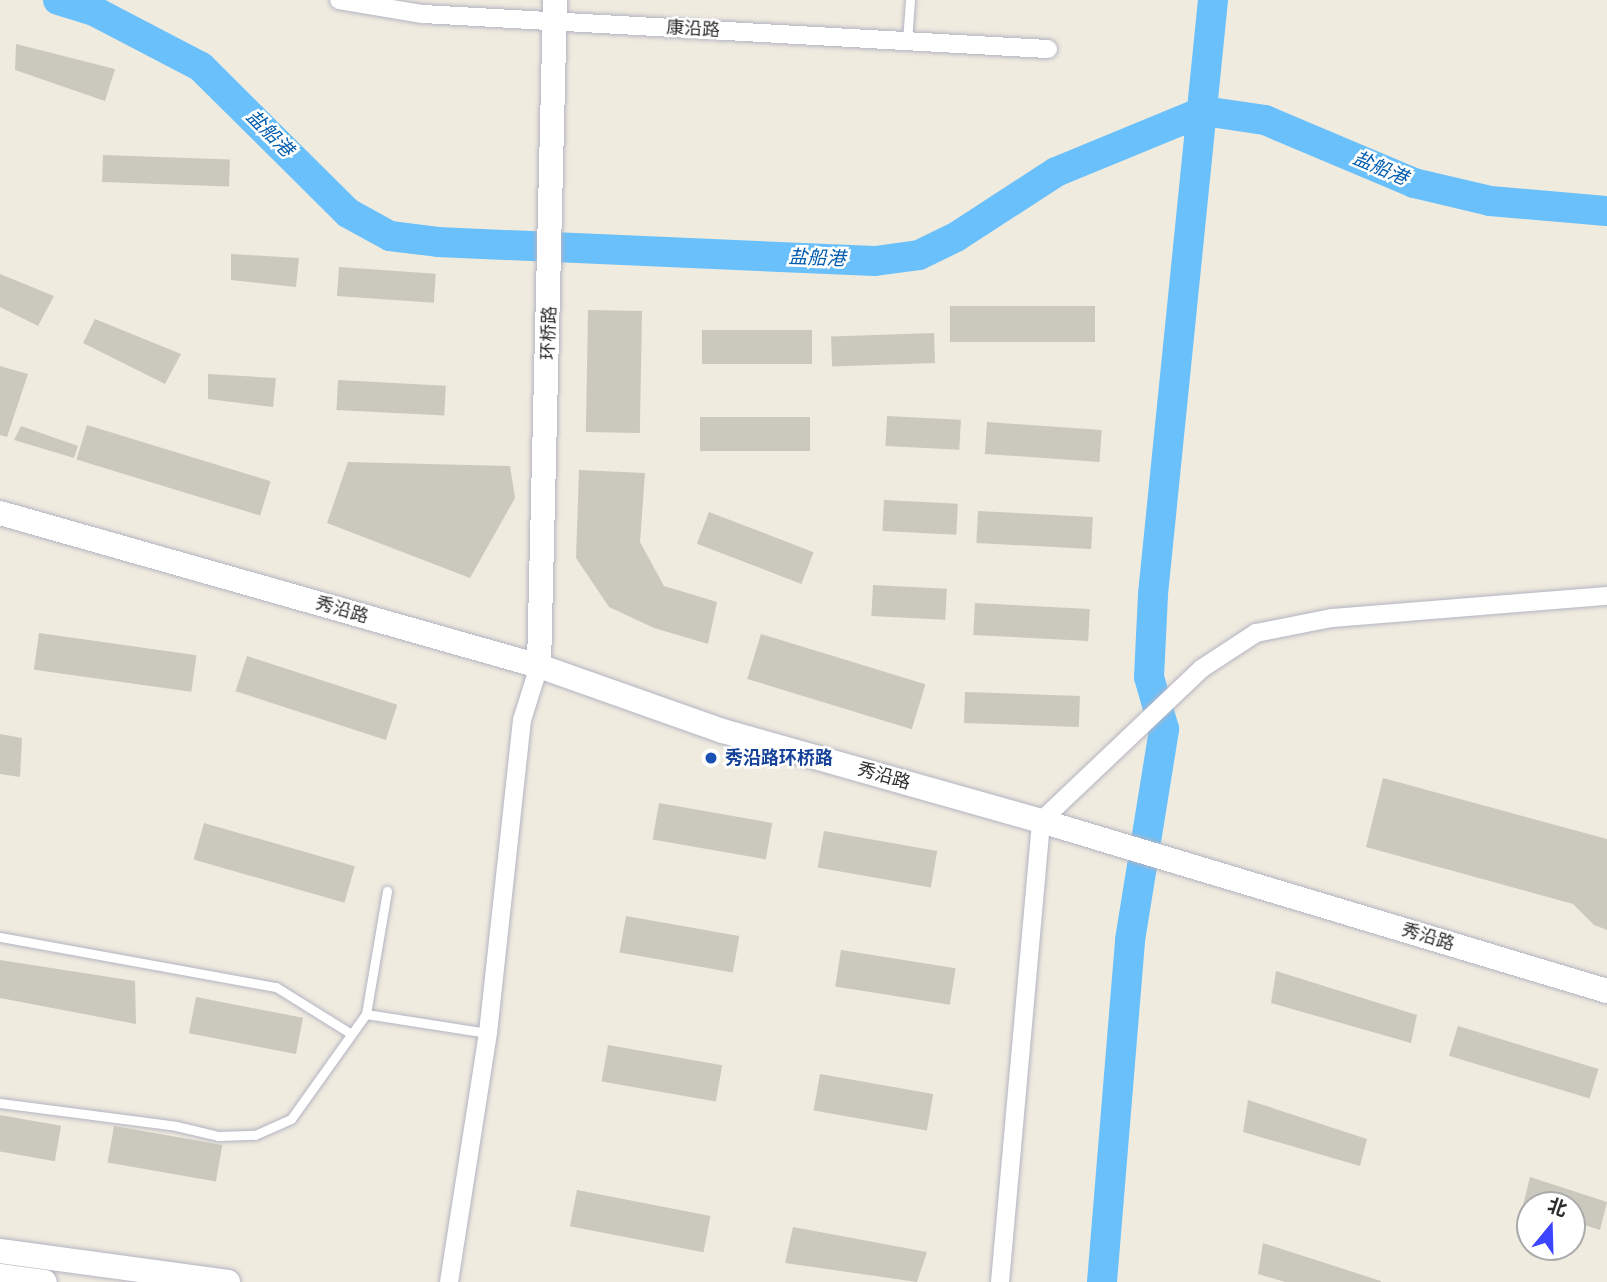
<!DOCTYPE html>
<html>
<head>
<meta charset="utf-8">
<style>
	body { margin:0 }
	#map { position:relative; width:1607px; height:1282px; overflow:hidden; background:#f0ebdf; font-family:"Varela Round","Noto Sans SC",sans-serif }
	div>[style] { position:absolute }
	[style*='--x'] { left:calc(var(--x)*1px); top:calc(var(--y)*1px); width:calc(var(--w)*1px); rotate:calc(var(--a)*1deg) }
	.river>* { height:30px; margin:-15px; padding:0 15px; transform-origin:15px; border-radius:15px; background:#6ac0fa }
	.building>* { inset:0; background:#cbc9bd; transform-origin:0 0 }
	.roads { filter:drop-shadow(0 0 2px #b3b3c2) drop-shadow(0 0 2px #b3b3c2) }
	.lane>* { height:9px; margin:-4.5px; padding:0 4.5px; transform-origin:4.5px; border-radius:4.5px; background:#fff }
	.street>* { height:18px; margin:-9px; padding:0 9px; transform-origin:9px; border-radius:9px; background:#fff }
	.secondary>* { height:24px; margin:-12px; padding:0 12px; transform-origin:12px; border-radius:12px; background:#fff }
	.dots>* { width:19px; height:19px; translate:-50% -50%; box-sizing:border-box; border:4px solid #fff; border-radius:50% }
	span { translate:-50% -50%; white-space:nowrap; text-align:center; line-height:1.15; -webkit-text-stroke:5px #fff; paint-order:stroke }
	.street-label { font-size:18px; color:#2d2d2d }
	.transit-label { font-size:18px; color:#164399; font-weight:700 }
	.left { translate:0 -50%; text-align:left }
	.water-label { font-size:19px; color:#015bae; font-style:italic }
	.north { position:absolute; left:1516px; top:1191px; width:70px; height:70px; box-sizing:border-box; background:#fff; border:2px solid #ababab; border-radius:50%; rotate:19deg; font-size:19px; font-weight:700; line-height:28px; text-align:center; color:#2d2d2d }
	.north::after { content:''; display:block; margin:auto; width:24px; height:32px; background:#3d46ff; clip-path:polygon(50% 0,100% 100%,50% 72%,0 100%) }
</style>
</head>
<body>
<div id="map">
	<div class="river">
		<div style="--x:58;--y:0;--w:38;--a:17"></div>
		<div style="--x:94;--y:11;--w:121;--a:27.6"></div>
		<div style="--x:201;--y:67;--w:207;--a:44.8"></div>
		<div style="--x:348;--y:213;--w:48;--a:28.7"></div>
		<div style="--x:390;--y:236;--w:48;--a:7.1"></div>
		<div style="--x:438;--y:242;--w:437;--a:2.5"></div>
		<div style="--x:875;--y:261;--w:44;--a:-7.8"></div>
		<div style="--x:919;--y:255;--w:41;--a:-25.9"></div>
		<div style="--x:956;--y:237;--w:119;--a:-33"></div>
		<div style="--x:1056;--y:172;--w:160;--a:-22.4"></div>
		<div style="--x:1204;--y:111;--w:62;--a:8.4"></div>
		<div style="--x:1265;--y:120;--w:162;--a:22.9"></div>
		<div style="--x:1414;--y:183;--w:78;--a:13.3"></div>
		<div style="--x:1490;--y:201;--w:117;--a:4.9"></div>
		<div style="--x:1102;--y:1282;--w:343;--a:-85.3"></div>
		<div style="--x:1130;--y:940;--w:214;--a:-80.8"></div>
		<div style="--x:1164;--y:729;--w:54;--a:-106.1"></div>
		<div style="--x:1149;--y:677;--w:83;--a:-87.2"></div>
		<div style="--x:1153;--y:594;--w:597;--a:-84.23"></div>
	</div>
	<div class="building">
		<div style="clip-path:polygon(16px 44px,115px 69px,105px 101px,15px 70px)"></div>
		<div style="left:103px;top:155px;width:127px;height:27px;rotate:2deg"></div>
		<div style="clip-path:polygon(231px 254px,299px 258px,296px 287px,231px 280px)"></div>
		<div style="left:339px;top:267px;width:97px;height:29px;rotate:4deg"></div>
		<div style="clip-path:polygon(0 274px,54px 296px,38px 326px,0 307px)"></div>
		<div style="left:1095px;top:306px;width:36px;height:145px;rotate:90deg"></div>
		<div style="left:588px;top:310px;width:54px;height:122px;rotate:1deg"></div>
		<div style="clip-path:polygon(95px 319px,181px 354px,165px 384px,83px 343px)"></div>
		<div style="left:812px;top:330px;width:34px;height:110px;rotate:90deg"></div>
		<div style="left:934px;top:333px;width:30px;height:103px;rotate:88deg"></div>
		<div style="clip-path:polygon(0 366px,28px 374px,7px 437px,0 435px)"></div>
		<div style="clip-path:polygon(208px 374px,276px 378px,273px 407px,208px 399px)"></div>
		<div style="left:338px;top:380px;width:108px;height:30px;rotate:3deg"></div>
		<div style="left:887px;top:416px;width:74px;height:30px;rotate:3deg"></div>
		<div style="left:810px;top:417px;width:34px;height:110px;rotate:90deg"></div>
		<div style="left:987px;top:422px;width:115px;height:32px;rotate:4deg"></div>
		<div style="left:87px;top:425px;width:192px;height:36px;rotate:17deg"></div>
		<div style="clip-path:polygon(21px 426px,78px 446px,74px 458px,14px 440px)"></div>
		<div style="clip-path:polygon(348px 462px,510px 466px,515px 498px,470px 578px,327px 523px)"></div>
		<div style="clip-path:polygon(579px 470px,645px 473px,640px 542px,664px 586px,717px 602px,708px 644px,654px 628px,609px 607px,576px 558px)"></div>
		<div style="left:884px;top:500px;width:74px;height:31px;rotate:3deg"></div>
		<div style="left:978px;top:511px;width:115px;height:32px;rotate:3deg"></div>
		<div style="left:709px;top:512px;width:112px;height:34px;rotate:21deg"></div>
		<div style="left:873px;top:585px;width:74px;height:31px;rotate:3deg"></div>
		<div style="left:975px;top:603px;width:115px;height:32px;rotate:3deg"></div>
		<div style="left:39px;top:633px;width:159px;height:37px;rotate:8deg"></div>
		<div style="left:761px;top:634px;width:172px;height:47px;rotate:17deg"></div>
		<div style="left:247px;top:656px;width:158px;height:37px;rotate:18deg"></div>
		<div style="left:965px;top:692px;width:115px;height:31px;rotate:2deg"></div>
		<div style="clip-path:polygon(0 734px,22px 738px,20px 777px,0 774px)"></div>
		<div style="clip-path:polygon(1383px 778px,1607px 839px,1607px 930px,1594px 925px,1573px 904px,1366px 847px)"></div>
		<div style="left:659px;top:803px;width:115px;height:37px;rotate:10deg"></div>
		<div style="left:204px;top:823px;width:157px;height:38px;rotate:16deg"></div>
		<div style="left:824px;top:831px;width:115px;height:37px;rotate:10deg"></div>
		<div style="left:626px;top:916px;width:115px;height:37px;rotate:10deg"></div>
		<div style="left:841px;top:950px;width:116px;height:37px;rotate:9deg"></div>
		<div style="clip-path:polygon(0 960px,135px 981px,136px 1024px,0 998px)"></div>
		<div style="clip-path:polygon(1276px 971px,1417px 1015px,1411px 1043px,1271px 1003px)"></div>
		<div style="left:196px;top:997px;width:109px;height:37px;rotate:11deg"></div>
		<div style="left:1458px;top:1026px;width:147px;height:31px;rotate:17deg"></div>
		<div style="left:608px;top:1045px;width:116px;height:37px;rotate:10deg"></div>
		<div style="left:820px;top:1074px;width:115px;height:37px;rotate:10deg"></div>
		<div style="clip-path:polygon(1248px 1100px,1367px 1139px,1360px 1166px,1243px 1132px)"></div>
		<div style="left:0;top:1115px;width:62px;height:36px;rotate:10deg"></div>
		<div style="left:114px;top:1126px;width:110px;height:37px;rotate:10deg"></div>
		<div style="clip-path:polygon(1530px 1177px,1607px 1202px,1600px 1230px,1572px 1221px,1572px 1205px,1523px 1205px)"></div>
		<div style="left:577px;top:1190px;width:136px;height:37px;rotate:11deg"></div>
		<div style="clip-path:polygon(793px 1227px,927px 1252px,917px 1282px,785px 1263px)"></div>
		<div style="clip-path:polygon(1263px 1243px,1381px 1281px,1381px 1282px,1285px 1282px,1258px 1274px)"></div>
	</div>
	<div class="roads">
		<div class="lane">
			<div style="--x:907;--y:41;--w:41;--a:-85.8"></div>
			<div style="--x:0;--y:937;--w:280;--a:10.3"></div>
			<div style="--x:276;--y:987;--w:87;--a:31.9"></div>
			<div style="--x:366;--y:1014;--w:123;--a:8.9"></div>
			<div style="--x:0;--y:1103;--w:177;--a:7.4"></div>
			<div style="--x:176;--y:1126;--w:43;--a:13.4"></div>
			<div style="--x:218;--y:1136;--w:37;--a:-2"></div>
			<div style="--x:255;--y:1135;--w:39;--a:-24"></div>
			<div style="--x:291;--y:1119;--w:129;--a:-54.5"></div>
			<div style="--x:366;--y:1014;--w:125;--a:-80.3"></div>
		</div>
		<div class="street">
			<div style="--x:339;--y:0;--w:85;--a:9.5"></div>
			<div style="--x:423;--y:14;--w:626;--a:3.21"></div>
			<div style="--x:449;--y:1282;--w:252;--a:-81.1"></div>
			<div style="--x:488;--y:1033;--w:315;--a:-83.8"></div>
			<div style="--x:522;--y:720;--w:57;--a:-72.5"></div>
			<div style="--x:1000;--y:1282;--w:463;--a:-84.9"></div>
			<div style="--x:1041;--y:821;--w:221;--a:-43.5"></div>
			<div style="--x:1201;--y:669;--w:66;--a:-33.2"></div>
			<div style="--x:1256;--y:633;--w:77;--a:-11.2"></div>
			<div style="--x:1332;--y:618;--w:276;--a:-4.6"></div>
		</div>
		<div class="secondary">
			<div style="--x:0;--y:513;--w:560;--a:15.85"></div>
			<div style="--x:539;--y:666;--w:195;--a:19.5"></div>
			<div style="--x:723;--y:731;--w:330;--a:15.8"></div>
			<div style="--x:1041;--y:821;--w:591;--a:16.72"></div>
			<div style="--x:539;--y:666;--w:666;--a:-88.62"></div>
			<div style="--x:0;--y:1251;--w:230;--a:7.7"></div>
			<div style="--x:0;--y:1276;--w:45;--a:7.6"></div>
		</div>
	</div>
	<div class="dots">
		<div style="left:711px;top:758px;background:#1a4fb4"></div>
	</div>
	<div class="street-label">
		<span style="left:693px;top:29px;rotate:3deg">康沿路</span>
		<span style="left:549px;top:333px;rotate:-88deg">环桥路</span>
		<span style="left:342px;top:610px;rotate:16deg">秀沿路</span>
		<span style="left:884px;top:776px;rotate:16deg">秀沿路</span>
		<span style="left:1428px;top:937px;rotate:17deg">秀沿路</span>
	</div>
	<div class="transit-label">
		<span class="left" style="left:725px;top:758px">秀沿路环桥路</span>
	</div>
	<div class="water-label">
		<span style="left:269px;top:134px;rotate:45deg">盐船港</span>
		<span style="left:1380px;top:169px;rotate:23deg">盐船港</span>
		<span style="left:817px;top:259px;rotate:2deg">盐船港</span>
	</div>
	<div class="north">北</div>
</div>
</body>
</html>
